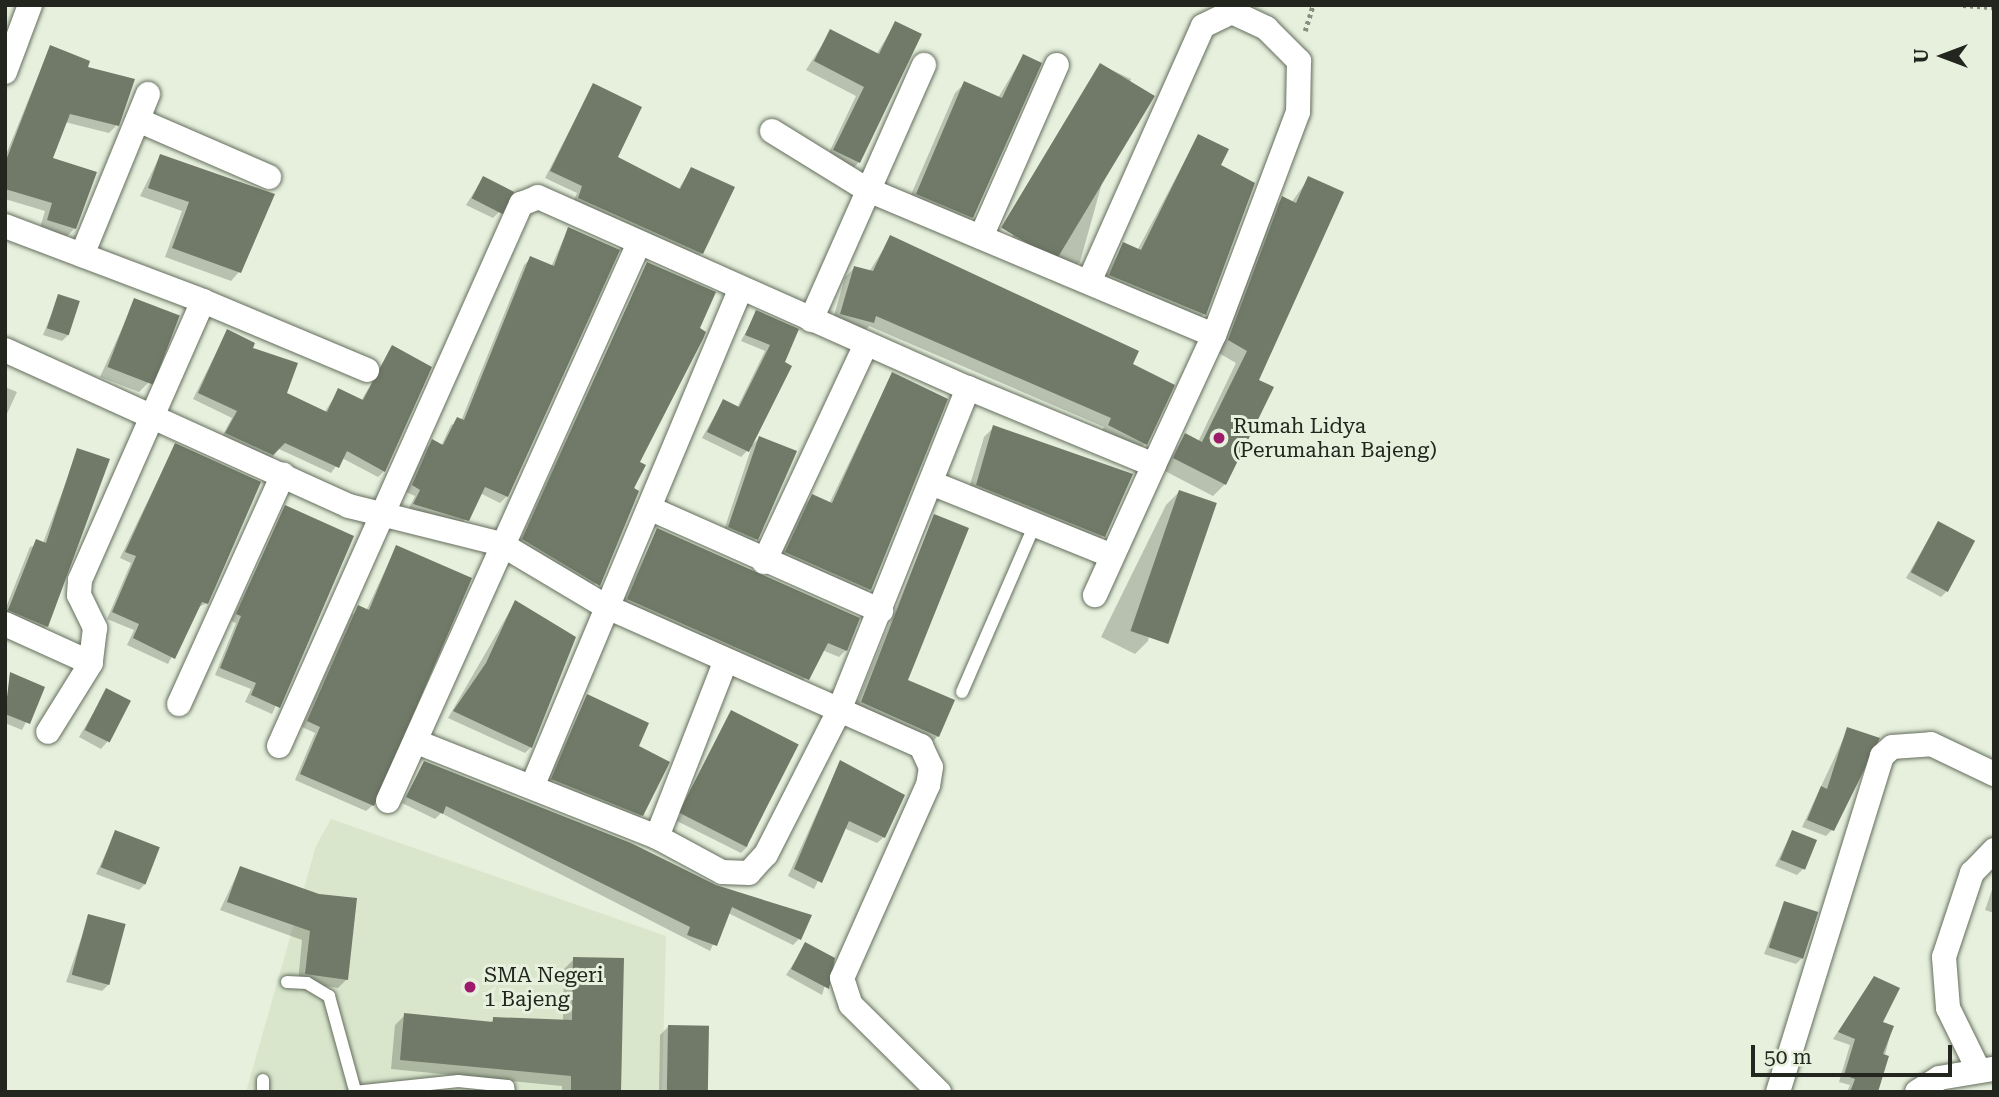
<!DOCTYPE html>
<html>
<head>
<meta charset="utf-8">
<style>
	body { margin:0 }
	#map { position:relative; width:1999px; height:1097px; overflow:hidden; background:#e6f0dd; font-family:"Roboto Serif",serif }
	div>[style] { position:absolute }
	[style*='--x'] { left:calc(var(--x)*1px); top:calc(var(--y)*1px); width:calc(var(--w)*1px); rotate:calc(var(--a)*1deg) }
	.built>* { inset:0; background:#d9e6cc }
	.shadow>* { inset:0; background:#0003 }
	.building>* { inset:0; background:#717a68; transform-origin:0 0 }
	.path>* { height:4.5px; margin-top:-2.25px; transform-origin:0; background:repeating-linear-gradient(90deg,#899083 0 3.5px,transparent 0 7px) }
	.roads { filter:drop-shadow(0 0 2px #646d5c) drop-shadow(0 0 2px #646d5c) }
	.lane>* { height:12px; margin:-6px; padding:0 6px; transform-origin:6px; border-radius:6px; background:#fff }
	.street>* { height:24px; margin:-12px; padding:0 12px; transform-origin:12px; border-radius:12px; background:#fff }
	.dots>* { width:19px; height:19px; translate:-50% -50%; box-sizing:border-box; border:4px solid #e6f0dd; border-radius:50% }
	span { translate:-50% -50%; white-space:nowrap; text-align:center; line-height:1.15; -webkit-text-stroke:6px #e6f0dd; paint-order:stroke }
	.poi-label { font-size:21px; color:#22261e }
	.left { translate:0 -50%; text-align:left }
	.frame { position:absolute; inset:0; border:7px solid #22261e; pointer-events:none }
	.north { position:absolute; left:1908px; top:21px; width:70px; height:70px; -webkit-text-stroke:5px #e6f0dd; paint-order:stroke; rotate:270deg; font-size:19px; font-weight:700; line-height:28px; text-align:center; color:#22261e }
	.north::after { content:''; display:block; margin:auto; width:24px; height:32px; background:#22261e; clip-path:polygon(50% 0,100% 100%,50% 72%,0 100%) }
	.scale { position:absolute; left:1751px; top:1045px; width:201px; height:32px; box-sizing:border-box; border:4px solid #22261e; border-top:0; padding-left:9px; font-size:21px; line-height:24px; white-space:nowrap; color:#22261e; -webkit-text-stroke:5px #e6f0dd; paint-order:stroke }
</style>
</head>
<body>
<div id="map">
	<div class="built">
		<div style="clip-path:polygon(331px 819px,666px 936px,662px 1092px,246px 1092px,316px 846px)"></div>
	</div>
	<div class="shadow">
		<div style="clip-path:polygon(895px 24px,859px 162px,850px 171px,826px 159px,856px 96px,806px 70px,831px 31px,876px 55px)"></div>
		<div style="clip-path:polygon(50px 47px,85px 68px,117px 125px,109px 133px,65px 122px,51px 159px,75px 228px,67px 236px,40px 228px,45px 211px,5px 199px,5px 157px)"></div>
		<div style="clip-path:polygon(1023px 56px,972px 217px,962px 227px,907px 204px,955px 93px,965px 83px,998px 98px)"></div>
		<div style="clip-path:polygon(1101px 65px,1131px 79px,1080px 262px,1070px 271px,1008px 245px)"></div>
		<div style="clip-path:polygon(593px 85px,615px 157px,678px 190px,691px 169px,702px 253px,695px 259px,572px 205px,577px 193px,545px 178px)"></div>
		<div style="clip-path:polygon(1198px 136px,1218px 166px,1253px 184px,1204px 314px,1194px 324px,1100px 285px,1124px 244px,1137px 251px)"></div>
		<div style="clip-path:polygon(160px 156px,239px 272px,231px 281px,165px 257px,182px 211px,140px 196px)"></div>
		<div style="clip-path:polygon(483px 178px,500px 211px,493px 218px,466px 205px)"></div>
		<div style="clip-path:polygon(1309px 178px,1257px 380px,1225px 484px,1213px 496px,1163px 470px,1185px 435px,1198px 442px,1236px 363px,1217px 352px,1271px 210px,1282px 199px,1291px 203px)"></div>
		<div style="clip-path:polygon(568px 229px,507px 496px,500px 503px,480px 493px,461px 526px,408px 510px,415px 496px,406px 492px,426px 448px,433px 442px,441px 446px,451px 425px,461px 421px,524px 265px,531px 258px,551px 267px)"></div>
		<div style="clip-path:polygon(891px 237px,1131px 365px,1145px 444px,1136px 453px,1100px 434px,1104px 427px,869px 326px,864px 332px,832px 323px,845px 277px,854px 268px,869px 272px)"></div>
		<div style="clip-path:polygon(647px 264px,638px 463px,644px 465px,592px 591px,517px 546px)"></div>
		<div style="clip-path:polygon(59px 296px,68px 335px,62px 341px,43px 335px)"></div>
		<div style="clip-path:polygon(135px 300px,149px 382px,139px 392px,100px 377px)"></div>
		<div style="clip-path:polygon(757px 312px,783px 363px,750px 447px,759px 438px,756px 539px,750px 545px,723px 533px,752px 446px,741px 457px,702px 438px,723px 401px,737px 408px,765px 351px,741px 341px)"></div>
		<div style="clip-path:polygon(227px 331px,251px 349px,285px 394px,324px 413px,339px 390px,361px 401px,392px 348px,384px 471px,378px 477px,342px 458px,331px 473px,279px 449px,271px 459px,220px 440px,232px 418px,193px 399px)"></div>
		<div style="clip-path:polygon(892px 374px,870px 589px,861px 598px,777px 561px,803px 506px,812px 497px,829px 504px)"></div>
		<div style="clip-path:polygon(5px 387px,17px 392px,5px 418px)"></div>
		<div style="clip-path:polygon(994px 427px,1103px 536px,1094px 546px,967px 495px,984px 437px)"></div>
		<div style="clip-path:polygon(175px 445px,207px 603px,197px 608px,168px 664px,127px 645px,134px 630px,107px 619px,131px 563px,120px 558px)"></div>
		<div style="clip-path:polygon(78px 450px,47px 626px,40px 633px,5px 617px,5px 610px,30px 547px,43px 543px)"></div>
		<div style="clip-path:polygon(1179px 492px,1148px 641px,1135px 654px,1101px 637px,1166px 505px)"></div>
		<div style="clip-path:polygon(286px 508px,352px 537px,272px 714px,245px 702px,251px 689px,215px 675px,236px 623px,231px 621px)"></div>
		<div style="clip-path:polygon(934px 516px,906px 681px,938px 736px,930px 744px,854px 710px)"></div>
		<div style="clip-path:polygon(1938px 523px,1947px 591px,1941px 597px,1906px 578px)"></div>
		<div style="clip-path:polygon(657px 530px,846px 650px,839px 657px,822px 650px,800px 686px,621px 606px)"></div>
		<div style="clip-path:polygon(396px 547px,373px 805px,366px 811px,295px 780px,315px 733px,302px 727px,352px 614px,366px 611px)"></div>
		<div style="clip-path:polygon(515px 602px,531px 747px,525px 753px,448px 718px)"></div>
		<div style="clip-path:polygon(10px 675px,43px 688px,22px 730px,5px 723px)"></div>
		<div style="clip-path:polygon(107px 690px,107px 742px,101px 749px,79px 737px)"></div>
		<div style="clip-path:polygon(587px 696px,636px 747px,642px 815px,633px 824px,544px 788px)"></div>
		<div style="clip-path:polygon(731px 712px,748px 846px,741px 853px,677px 821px)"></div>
		<div style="clip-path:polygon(1848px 729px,1832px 830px,1826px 836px,1802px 827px)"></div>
		<div style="clip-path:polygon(840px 762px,862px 772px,884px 837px,877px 843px,844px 828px,814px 889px,788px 876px)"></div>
		<div style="clip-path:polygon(424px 763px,630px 844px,799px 939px,793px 945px,728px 913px,710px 951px,441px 813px,435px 819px,402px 803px)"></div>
		<div style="clip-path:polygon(116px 832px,145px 884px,139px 890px,96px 874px)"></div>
		<div style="clip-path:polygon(1792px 832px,1803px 869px,1797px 875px,1775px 866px)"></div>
		<div style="clip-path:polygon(240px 868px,319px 896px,346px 980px,338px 988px,298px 982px,302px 940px,220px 910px)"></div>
		<div style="clip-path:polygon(1994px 884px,1994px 913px,1985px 910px)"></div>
		<div style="clip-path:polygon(1784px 903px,1802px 958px,1796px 964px,1764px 954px)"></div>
		<div style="clip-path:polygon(89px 916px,108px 985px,102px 991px,66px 982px)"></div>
		<div style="clip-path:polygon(806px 944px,833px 959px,822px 995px,786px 975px)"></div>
		<div style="clip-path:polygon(574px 959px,620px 1092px,562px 1092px,562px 1086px,391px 1069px,395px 1025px,405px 1015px,489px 1024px,494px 1018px,563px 1021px,564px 969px)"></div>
		<div style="clip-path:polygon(1874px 978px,1881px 1023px,1892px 1027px,1876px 1092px,1847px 1092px,1850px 1085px,1839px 1082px,1850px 1045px,1833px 1039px)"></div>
		<div style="clip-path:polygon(668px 1027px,706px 1092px,659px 1092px,660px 1035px)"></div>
	</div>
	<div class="building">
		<div style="clip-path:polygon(895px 21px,922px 34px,860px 163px,833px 150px,864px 87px,814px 61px,830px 29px,879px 54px)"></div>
		<div style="clip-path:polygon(50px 45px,90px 61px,88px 67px,135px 79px,119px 126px,70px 114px,53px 158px,97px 172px,76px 229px,47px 220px,52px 203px,5px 189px,5px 163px)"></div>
		<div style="clip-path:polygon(1023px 54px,1042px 63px,973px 218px,916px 194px,964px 81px,1002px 98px)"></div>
		<div style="left:1100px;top:63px;width:64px;height:192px;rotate:31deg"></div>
		<div style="clip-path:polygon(593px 83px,642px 107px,618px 157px,680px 189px,691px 167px,735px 187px,703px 254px,578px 198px,582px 186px,550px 171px)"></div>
		<div style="clip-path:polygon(1198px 134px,1229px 149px,1221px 165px,1255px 183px,1206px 315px,1109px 275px,1123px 242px,1141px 250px)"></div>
		<div style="clip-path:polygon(160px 154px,275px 194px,241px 273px,172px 248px,189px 202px,148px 188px)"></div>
		<div style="left:483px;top:176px;width:35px;height:25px;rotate:27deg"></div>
		<div style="clip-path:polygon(1308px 176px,1344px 192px,1259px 380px,1274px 387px,1226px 485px,1173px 458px,1185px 433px,1202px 442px,1247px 351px,1228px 340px,1282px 196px,1296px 203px)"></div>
		<div style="clip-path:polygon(568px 227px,620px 250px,508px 497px,485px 487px,469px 521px,413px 504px,420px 490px,412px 485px,432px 439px,443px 445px,457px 417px,464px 420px,530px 256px,554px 266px)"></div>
		<div style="clip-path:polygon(890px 235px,1139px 351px,1133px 364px,1175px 385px,1147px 445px,1108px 425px,1111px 418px,876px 316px,874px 323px,840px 314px,854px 266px,873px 271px)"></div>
		<div style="clip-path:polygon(647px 262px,716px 292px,700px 328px,706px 332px,703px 339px,640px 462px,646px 465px,634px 488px,639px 491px,600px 586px,522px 539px)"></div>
		<div style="left:58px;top:294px;width:23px;height:36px;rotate:18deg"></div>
		<div style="left:134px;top:298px;width:49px;height:74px;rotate:21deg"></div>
		<div style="clip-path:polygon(756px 310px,799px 329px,785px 362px,792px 366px,749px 452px,707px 432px,723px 399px,739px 407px,770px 345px,745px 335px)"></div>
		<div style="clip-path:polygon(227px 329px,255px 343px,253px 348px,298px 363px,287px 393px,327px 412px,338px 388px,363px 400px,392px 345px,432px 367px,385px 472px,347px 451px,339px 468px,285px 443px,273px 455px,225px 433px,237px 411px,198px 393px)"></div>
		<div style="clip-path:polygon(892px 372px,948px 399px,871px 590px,785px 552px,812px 494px,832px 503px)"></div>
		<div style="clip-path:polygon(993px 425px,1133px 474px,1105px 537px,976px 485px)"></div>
		<div style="clip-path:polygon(759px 436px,797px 451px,758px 540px,728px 527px)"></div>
		<div style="clip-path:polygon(175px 443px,261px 482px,208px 604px,202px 602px,175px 659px,133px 638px,139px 624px,112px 612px,136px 556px,125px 552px)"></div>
		<div style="clip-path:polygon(77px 448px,110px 459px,48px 627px,8px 610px,36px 539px,46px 543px)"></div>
		<div style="left:1179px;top:490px;width:40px;height:149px;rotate:19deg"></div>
		<div style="clip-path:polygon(285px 505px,354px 536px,280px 708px,251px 695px,256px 683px,220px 668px,241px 616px,236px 614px)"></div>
		<div style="clip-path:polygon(934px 514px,969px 528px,908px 680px,955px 700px,939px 737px,861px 702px)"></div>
		<div style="left:1938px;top:521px;width:42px;height:58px;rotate:28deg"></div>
		<div style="clip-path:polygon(657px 528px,860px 618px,847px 651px,828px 643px,809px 680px,627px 599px)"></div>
		<div style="clip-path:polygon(396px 545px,472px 578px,374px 806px,300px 774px,320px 727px,307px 721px,358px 605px,369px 610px)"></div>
		<div style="clip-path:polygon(515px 600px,576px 637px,532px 748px,453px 711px,486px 663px)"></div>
		<div style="clip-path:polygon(10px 672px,45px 687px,30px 724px,5px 714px)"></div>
		<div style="left:106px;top:688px;width:28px;height:47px;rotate:27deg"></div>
		<div style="clip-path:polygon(587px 694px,649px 723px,639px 746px,670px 762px,643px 816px,551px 779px)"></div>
		<div style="left:731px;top:710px;width:76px;height:115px;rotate:27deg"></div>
		<div style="clip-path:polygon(1847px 727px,1880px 738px,1834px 831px,1807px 820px,1821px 786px,1827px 789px)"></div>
		<div style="clip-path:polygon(840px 760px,905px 795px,885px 838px,849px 821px,822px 883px,794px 869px)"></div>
		<div style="clip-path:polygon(424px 761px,631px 843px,716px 885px,812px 915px,801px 940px,732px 907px,717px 946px,687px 935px,690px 927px,446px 806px,443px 814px,406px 797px)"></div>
		<div style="left:115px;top:830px;width:48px;height:40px;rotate:21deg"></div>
		<div style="left:1792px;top:830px;width:27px;height:32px;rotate:22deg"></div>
		<div style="clip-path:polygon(240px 866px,319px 894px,357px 898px,348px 980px,305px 974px,310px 931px,227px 902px)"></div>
		<div style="left:1784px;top:901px;width:36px;height:49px;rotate:18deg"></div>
		<div style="left:88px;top:914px;width:39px;height:63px;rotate:15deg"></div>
		<div style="clip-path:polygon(805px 942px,835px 958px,829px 989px,791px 969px)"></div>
		<div style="clip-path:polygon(573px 957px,624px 958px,621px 1092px,571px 1092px,571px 1076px,400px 1060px,404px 1013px,493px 1022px,493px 1017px,572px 1020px)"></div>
		<div style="clip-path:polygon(1874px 976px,1900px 988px,1883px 1022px,1894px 1026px,1883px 1054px,1889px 1056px,1878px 1092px,1850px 1092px,1855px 1079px,1844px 1075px,1855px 1039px,1838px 1032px)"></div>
		<div style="left:668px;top:1025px;width:41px;height:67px;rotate:1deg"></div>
	</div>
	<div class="path">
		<div style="--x:1963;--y:5;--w:31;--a:4"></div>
		<div style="--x:1305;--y:31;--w:27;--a:-73"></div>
	</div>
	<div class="roads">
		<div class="lane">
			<div style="--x:962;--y:692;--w:183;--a:-66.5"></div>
			<div style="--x:287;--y:982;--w:20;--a:3"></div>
			<div style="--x:307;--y:983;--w:26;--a:31"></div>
			<div style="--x:329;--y:996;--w:94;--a:74.6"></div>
			<div style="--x:263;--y:1080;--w:12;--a:90"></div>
			<div style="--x:354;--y:1092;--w:105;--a:-6"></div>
			<div style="--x:458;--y:1081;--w:50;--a:5.7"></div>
			<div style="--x:508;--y:1086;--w:6;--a:81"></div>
		</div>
		<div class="street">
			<div style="--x:5;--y:72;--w:72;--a:-69.5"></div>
			<div style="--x:138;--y:120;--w:143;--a:23.5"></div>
			<div style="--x:772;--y:131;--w:110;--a:31.7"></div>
			<div style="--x:866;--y:189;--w:377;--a:22.8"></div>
			<div style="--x:5;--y:226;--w:212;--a:20.7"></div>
			<div style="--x:203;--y:301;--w:305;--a:113.8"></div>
			<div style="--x:80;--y:580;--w:15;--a:94"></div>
			<div style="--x:79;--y:595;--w:37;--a:64"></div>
			<div style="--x:95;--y:628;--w:35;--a:97"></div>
			<div style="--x:91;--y:663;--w:81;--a:121.9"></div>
			<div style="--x:981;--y:237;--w:188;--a:-66.2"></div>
			<div style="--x:82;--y:255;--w:174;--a:-67.7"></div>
			<div style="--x:1089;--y:282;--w:280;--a:-66"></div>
			<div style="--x:1203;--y:26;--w:32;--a:-26"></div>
			<div style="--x:1232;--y:12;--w:38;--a:25"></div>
			<div style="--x:1266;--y:28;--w:47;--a:45"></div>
			<div style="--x:1299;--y:61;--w:51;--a:91.1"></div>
			<div style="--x:1298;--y:112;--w:238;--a:110.6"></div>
			<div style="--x:1214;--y:335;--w:143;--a:114.8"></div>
			<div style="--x:203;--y:301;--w:178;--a:22.8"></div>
			<div style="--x:811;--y:320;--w:279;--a:-66.1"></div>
			<div style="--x:5;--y:350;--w:378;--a:24.4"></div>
			<div style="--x:349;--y:506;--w:157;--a:14"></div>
			<div style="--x:501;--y:544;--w:121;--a:30.8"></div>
			<div style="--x:605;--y:606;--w:346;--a:23.9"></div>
			<div style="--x:921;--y:746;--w:23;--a:65"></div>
			<div style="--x:931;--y:767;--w:18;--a:99"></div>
			<div style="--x:928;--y:785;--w:211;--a:114"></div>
			<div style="--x:842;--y:978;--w:28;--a:72"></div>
			<div style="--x:851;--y:1005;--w:124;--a:44.7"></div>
			<div style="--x:968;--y:388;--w:201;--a:22.5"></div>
			<div style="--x:1154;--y:465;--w:143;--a:114.4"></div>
			<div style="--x:934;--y:484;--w:192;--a:22"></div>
			<div style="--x:649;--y:508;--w:254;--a:23.9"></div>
			<div style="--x:764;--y:562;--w:238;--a:-64.9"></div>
			<div style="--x:5;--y:624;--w:94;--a:24.4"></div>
			<div style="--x:179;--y:704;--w:252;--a:-65.6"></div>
			<div style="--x:417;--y:742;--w:258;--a:21.6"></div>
			<div style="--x:657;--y:837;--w:187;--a:-68.7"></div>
			<div style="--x:279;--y:746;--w:594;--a:-65.94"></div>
			<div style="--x:521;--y:204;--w:18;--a:-22"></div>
			<div style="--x:538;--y:197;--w:471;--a:24"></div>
			<div style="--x:968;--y:388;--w:348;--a:111.8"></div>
			<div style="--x:839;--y:711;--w:161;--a:117"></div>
			<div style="--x:766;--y:854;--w:25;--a:132"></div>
			<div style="--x:749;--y:873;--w:27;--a:-178"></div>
			<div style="--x:722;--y:872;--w:74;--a:-151.7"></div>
			<div style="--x:532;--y:787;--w:539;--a:-67.29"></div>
			<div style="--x:388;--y:801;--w:612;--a:-65.78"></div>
			<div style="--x:1978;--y:1069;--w:68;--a:-116.2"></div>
			<div style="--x:1948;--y:1008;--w:51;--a:-94.5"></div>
			<div style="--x:1944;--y:957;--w:89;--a:-71.6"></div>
			<div style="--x:1972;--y:873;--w:32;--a:-46"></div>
			<div style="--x:1778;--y:1092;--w:352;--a:-72.8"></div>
			<div style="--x:1882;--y:756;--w:13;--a:-42"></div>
			<div style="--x:1892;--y:747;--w:39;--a:-4"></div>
			<div style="--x:1931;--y:744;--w:70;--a:25.5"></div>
			<div style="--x:1917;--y:1092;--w:26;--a:-32"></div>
			<div style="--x:1939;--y:1078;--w:55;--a:-9.5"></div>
		</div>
	</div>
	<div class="dots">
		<div style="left:1219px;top:438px;background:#9e1a6a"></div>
		<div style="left:470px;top:987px;background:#9e1a6a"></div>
	</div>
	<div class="poi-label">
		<span class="left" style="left:1233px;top:438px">Rumah Lidya<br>(Perumahan Bajeng)</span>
		<span class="left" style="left:484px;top:987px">SMA Negeri<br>1 Bajeng</span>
	</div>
	<div class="frame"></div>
	<div class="north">U</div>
	<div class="scale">50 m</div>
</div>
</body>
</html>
